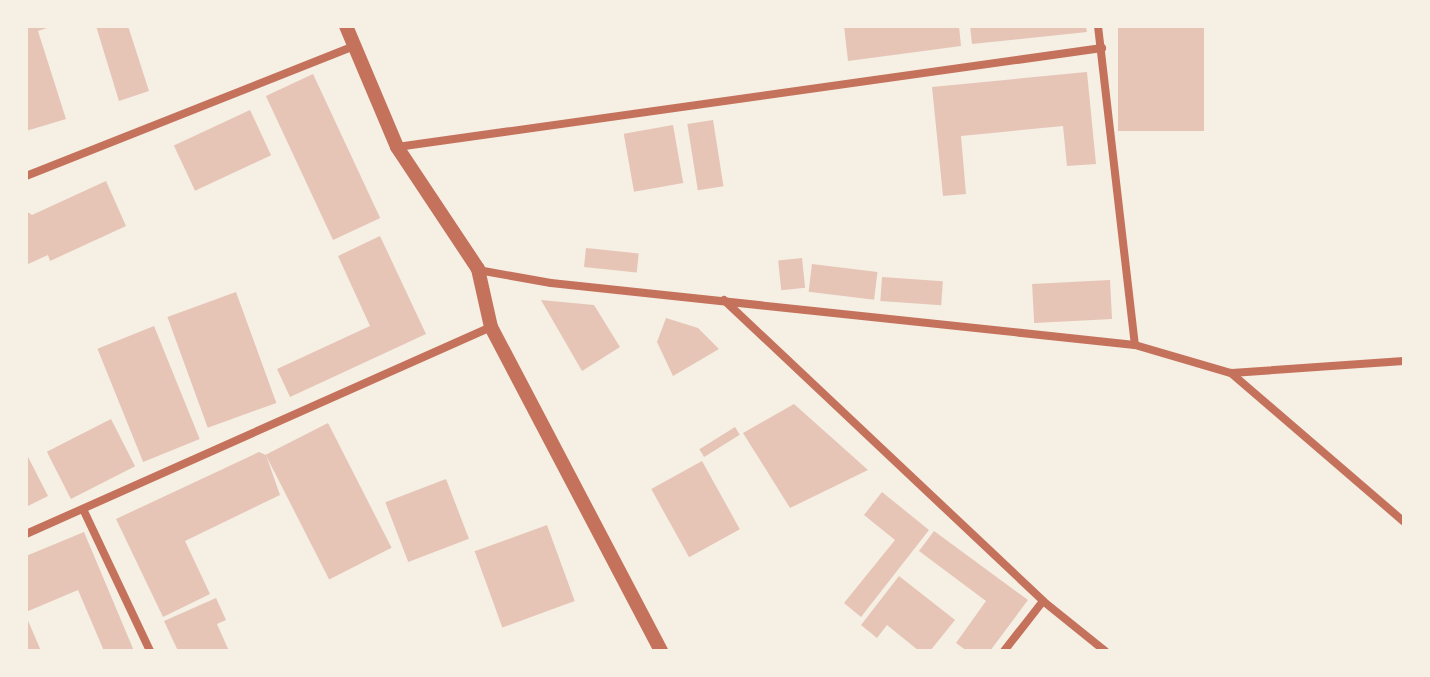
<!DOCTYPE html>
<html>
<head>
<meta charset="utf-8">
<style>
	body { margin:0 }
	#map { position:relative; width:1430px; height:677px; overflow:hidden; background:#f6efe4; font-family:"Noto Serif",serif }
	div>[style] { position:absolute }
	[style*='--x'] { left:calc(var(--x)*1px); top:calc(var(--y)*1px); width:calc(var(--w)*1px); rotate:calc(var(--a)*1deg) }
	.building>* { inset:0; background:#e6c5b7; transform-origin:0 0 }
	.minor>* { height:8px; margin:-4px; padding:0 4px; transform-origin:4px; border-radius:4px; background:#c5725c }
	.tertiary>* { height:14px; margin:-7px; padding:0 7px; transform-origin:7px; border-radius:7px; background:#c5725c }
	span { translate:-50% -50%; white-space:nowrap; text-align:center; line-height:1.15; -webkit-text-stroke:8px #f6efe4; paint-order:stroke }
	.frame { position:absolute; inset:0; border:28px solid #f6efe4; pointer-events:none }
</style>
</head>
<body>
<div id="map">
	<div class="building">
		<div style="clip-path:polygon(26px 26px,53px 26px,38px 31px,66px 119px,26px 131px)"></div>
		<div style="clip-path:polygon(96px 26px,128px 26px,149px 91px,119px 101px)"></div>
		<div style="clip-path:polygon(844px 26px,959px 26px,961px 46px,848px 61px)"></div>
		<div style="clip-path:polygon(970px 26px,1086px 26px,1087px 32px,972px 44px)"></div>
		<div style="left:1118px;top:26px;width:86px;height:105px"></div>
		<div style="clip-path:polygon(1087px 72px,1096px 164px,1067px 166px,1063px 126px,961px 136px,966px 194px,943px 196px,932px 87px)"></div>
		<div style="left:313px;top:74px;width:159px;height:52px;rotate:65deg"></div>
		<div style="left:250px;top:110px;width:50px;height:84px;rotate:65deg"></div>
		<div style="left:713px;top:120px;width:67px;height:26px;rotate:81deg"></div>
		<div style="left:673px;top:125px;width:59px;height:50px;rotate:80deg"></div>
		<div style="clip-path:polygon(106px 181px,126px 226px,50px 261px,48px 255px,26px 265px,26px 211px,32px 215px)"></div>
		<div style="clip-path:polygon(380px 236px,426px 334px,290px 397px,277px 369px,370px 326px,338px 256px)"></div>
		<div style="left:586px;top:248px;width:53px;height:19px;rotate:6deg"></div>
		<div style="left:802px;top:258px;width:30px;height:24px;rotate:84deg"></div>
		<div style="left:812px;top:264px;width:66px;height:28px;rotate:7deg"></div>
		<div style="left:882px;top:277px;width:61px;height:24px;rotate:4deg"></div>
		<div style="left:1110px;top:280px;width:39px;height:78px;rotate:87deg"></div>
		<div style="left:236px;top:292px;width:118px;height:73px;rotate:70deg"></div>
		<div style="clip-path:polygon(541px 300px,594px 305px,620px 347px,582px 371px)"></div>
		<div style="clip-path:polygon(666px 318px,698px 328px,719px 349px,673px 376px,657px 342px)"></div>
		<div style="left:154px;top:326px;width:122px;height:61px;rotate:68deg"></div>
		<div style="clip-path:polygon(794px 404px,868px 470px,790px 508px,743px 433px)"></div>
		<div style="left:111px;top:419px;width:53px;height:72px;rotate:63deg"></div>
		<div style="left:328px;top:423px;width:140px;height:70px;rotate:63deg"></div>
		<div style="left:735px;top:427px;width:9px;height:42px;rotate:58deg"></div>
		<div style="clip-path:polygon(259px 452px,266px 455px,280px 495px,185px 541px,210px 594px,163px 617px,116px 519px)"></div>
		<div style="clip-path:polygon(26px 453px,48px 496px,26px 507px)"></div>
		<div style="left:702px;top:461px;width:78px;height:58px;rotate:61deg"></div>
		<div style="left:446px;top:479px;width:64px;height:65px;rotate:69deg"></div>
		<div style="clip-path:polygon(882px 492px,929px 530px,861px 617px,844px 603px,895px 540px,864px 515px)"></div>
		<div style="left:547px;top:525px;width:81px;height:77px;rotate:70deg"></div>
		<div style="clip-path:polygon(934px 531px,1028px 600px,990px 651px,967px 651px,956px 643px,986px 601px,919px 551px)"></div>
		<div style="clip-path:polygon(84px 532px,134px 651px,104px 651px,78px 590px,26px 612px,26px 556px)"></div>
		<div style="clip-path:polygon(899px 576px,955px 620px,930px 651px,919px 651px,887px 625px,877px 638px,861px 625px)"></div>
		<div style="clip-path:polygon(216px 598px,226px 620px,217px 624px,229px 651px,178px 651px,164px 621px)"></div>
		<div style="clip-path:polygon(26px 616px,41px 651px,26px 651px)"></div>
	</div>
	<div class="minor">
		<div style="--x:1098;--y:26;--w:321;--a:83.4"></div>
		<div style="--x:397;--y:147;--w:712;--a:-7.99"></div>
		<div style="--x:26;--y:176;--w:353;--a:-21.6"></div>
		<div style="--x:478;--y:270;--w:74;--a:10.1"></div>
		<div style="--x:551;--y:283;--w:587;--a:6.06"></div>
		<div style="--x:1135;--y:345;--w:100;--a:16.3"></div>
		<div style="--x:1231;--y:373;--w:228;--a:40.7"></div>
		<div style="--x:724;--y:300;--w:439;--a:43.3"></div>
		<div style="--x:1043;--y:601;--w:80;--a:38.9"></div>
		<div style="--x:1232;--y:373;--w:172;--a:-4"></div>
		<div style="--x:83;--y:509;--w:157;--a:64.7"></div>
		<div style="--x:26;--y:534;--w:509;--a:-24"></div>
		<div style="--x:1004;--y:651;--w:63;--a:-52"></div>
	</div>
	<div class="tertiary">
		<div style="--x:346;--y:26;--w:131;--a:67.1"></div>
		<div style="--x:397;--y:147;--w:146;--a:56.4"></div>
		<div style="--x:478;--y:269;--w:59;--a:77.4"></div>
		<div style="--x:491;--y:327;--w:366;--a:62.3"></div>
	</div>
	<div class="frame"></div>
</div>
</body>
</html>
